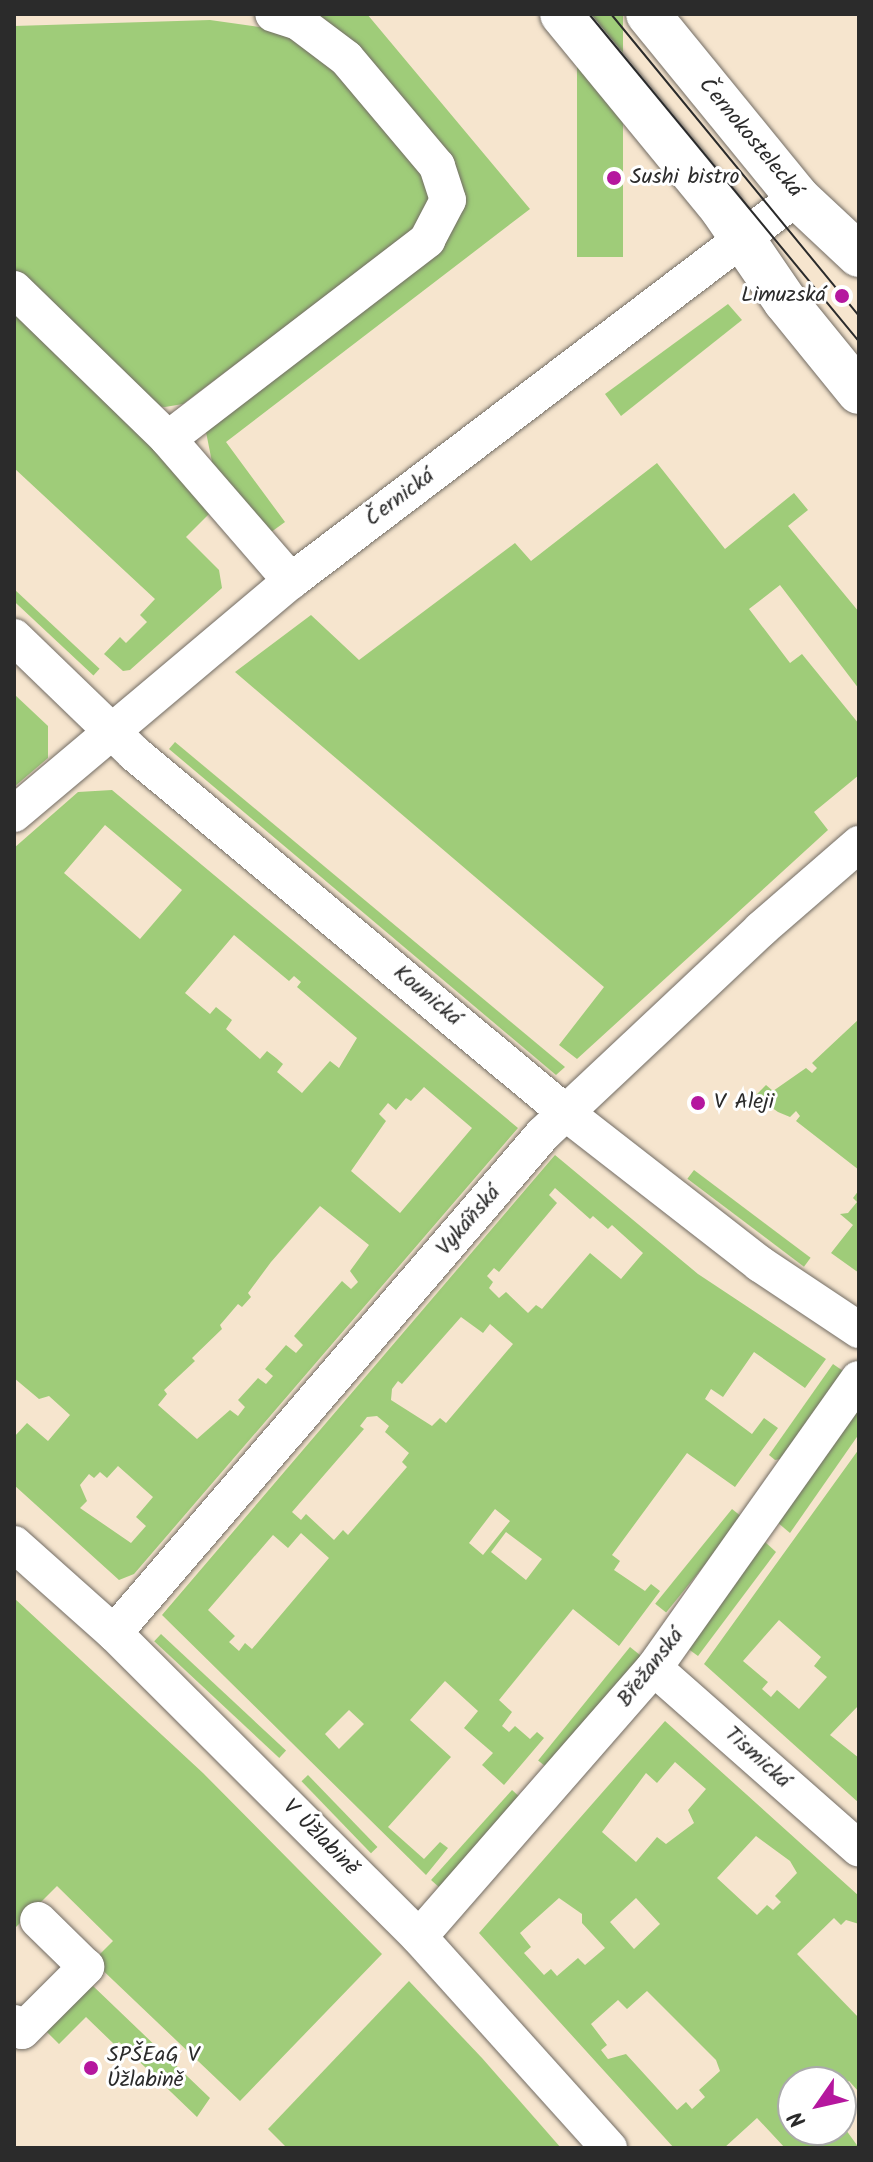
<!DOCTYPE html>
<html>
<head>
<meta charset="utf-8">
<style>
	body { margin:0 }
	#map { position:relative; width:873px; height:2162px; overflow:hidden; background:#f6e5ce; font-family:Kalam,sans-serif }
	div>[style] { position:absolute }
	[style*='--x'] { left:calc(var(--x)*1px); top:calc(var(--y)*1px); width:calc(var(--w)*1px); rotate:calc(var(--a)*1deg) }
	.green>* { inset:0; background:#9fcc79; transform-origin:0 0 }
	.roads { filter:drop-shadow(0 0 2px #726c64) drop-shadow(0 0 2px #726c64) }
	.minor>* { height:36px; margin:-18px; padding:0 18px; transform-origin:18px; border-radius:18px; background:#fff }
	.major>* { height:44px; margin:-22px; padding:0 22px; transform-origin:22px; border-radius:22px; background:#fff }
	.tram>* { height:2px; margin:-1px; padding:0 1px; transform-origin:1px; border-radius:1px; background:#2b2b2b }
	.dots>* { width:22px; height:22px; translate:-50% -50%; box-sizing:border-box; border:4px solid #fff; border-radius:50% }
	span { translate:-50% -50%; white-space:nowrap; text-align:center; line-height:1.15; -webkit-text-stroke:6px #fff; paint-order:stroke }
	.street-label { font-size:22px; color:#2b2b2b }
	.poi-label { font-size:22px; color:#2b2b2b }
	.left { translate:0 -50%; text-align:left }
	.right { translate:-100% -50%; text-align:right }
	.frame { position:absolute; inset:0; border:16px solid #2b2b2b; pointer-events:none }
	.north { position:absolute; left:777px; top:2066px; width:80px; height:80px; box-sizing:border-box; background:#fff; border:2px solid #aaa; border-radius:50%; rotate:236deg; font-size:22px; font-weight:700; line-height:32px; text-align:center; color:#2b2b2b }
	.north::after { content:''; display:block; margin:auto; width:28px; height:36px; background:#b5179e; clip-path:polygon(50% 0,100% 100%,50% 72%,0 100%) }
</style>
</head>
<body>
<div id="map">
	<div class="green">
		<div style="clip-path:polygon(305px 14px,367px 14px,530px 209px,226px 442px,285px 522px,267px 535px,212px 462px,206px 432px,456px 215px)"></div>
		<div style="left:577px;top:14px;width:46px;height:243px"></div>
		<div style="clip-path:polygon(210px 20px,274px 29px,326px 56px,429px 175px,430px 217px,183px 404px,165px 407px,155px 406px,14px 275px,14px 26px)"></div>
		<div style="clip-path:polygon(728px 304px,742px 320px,621px 416px,605px 394px)"></div>
		<div style="clip-path:polygon(14px 307px,148px 441px,210px 513px,186px 537px,219px 570px,222px 588px,130px 670px,123px 671px,104px 654px,120px 637px,126px 643px,147px 622px,140px 615px,155px 599px,14px 468px)"></div>
		<div style="clip-path:polygon(657px 463px,725px 549px,794px 493px,808px 510px,788px 526px,859px 612px,859px 689px,780px 585px,749px 609px,790px 663px,802px 654px,859px 724px,859px 775px,814px 812px,828px 830px,577px 1059px,559px 1045px,604px 987px,235px 672px,311px 615px,359px 660px,515px 543px,531px 561px)"></div>
		<div style="left:14px;top:589px;width:117px;height:9px;rotate:43deg"></div>
		<div style="clip-path:polygon(14px 694px,48px 726px,48px 758px,14px 787px)"></div>
		<div style="clip-path:polygon(175px 742px,565px 1067px,556px 1075px,169px 749px)"></div>
		<div style="clip-path:polygon(evenodd,112px 790px,518px 1128px,134px 1574px,119px 1580px,14px 1485px,14px 1437px,27px 1423px,48px 1441px,70px 1415px,49px 1396px,39px 1399px,14px 1378px,14px 848px,78px 792px,112px 790px,105px 825px,182px 890px,140px 939px,64px 873px,105px 825px,112px 790px,234px 935px,289px 981px,294px 976px,301px 982px,297px 987px,357px 1038px,339px 1068px,330px 1061px,302px 1093px,277px 1072px,283px 1064px,276px 1058px,267px 1051px,260px 1059px,226px 1029px,232px 1020px,216px 1007px,210px 1014px,185px 993px,234px 935px,112px 790px,424px 1087px,472px 1128px,400px 1213px,351px 1171px,386px 1121px,379px 1114px,388px 1103px,396px 1110px,406px 1098px,411px 1101px,424px 1087px,112px 790px,320px 1206px,369px 1245px,350px 1271px,358px 1282px,351px 1289px,342px 1281px,294px 1336px,303px 1345px,296px 1353px,286px 1345px,265px 1369px,273px 1376px,266px 1384px,258px 1378px,238px 1400px,245px 1407px,238px 1416px,230px 1410px,197px 1439px,158px 1405px,167px 1394px,164px 1390px,195px 1361px,192px 1358px,222px 1329px,220px 1325px,238px 1304px,242px 1307px,251px 1297px,248px 1293px,271px 1262px,320px 1206px,112px 790px,118px 1466px,153px 1497px,136px 1517px,146px 1526px,131px 1543px,80px 1508px,87px 1501px,80px 1485px,89px 1474px,94px 1478px,100px 1472px,107px 1478px,118px 1466px)"></div>
		<div style="clip-path:polygon(859px 1019px,859px 1170px,796px 1121px,800px 1116px,796px 1111px,790px 1117px,778px 1112px,755px 1096px,766px 1085px,773px 1091px,806px 1068px,812px 1073px,817px 1068px,812px 1063px)"></div>
		<div style="clip-path:polygon(evenodd,555px 1155px,698px 1274px,826px 1359px,805px 1388px,754px 1352px,723px 1397px,711px 1389px,705px 1399px,752px 1434px,764px 1418px,778px 1428px,735px 1487px,687px 1453px,612px 1555px,620px 1561px,614px 1570px,645px 1591px,651px 1584px,660px 1591px,619px 1646px,573px 1609px,499px 1700px,512px 1712px,502px 1726px,509px 1732px,515px 1726px,530px 1739px,537px 1732px,544px 1738px,504px 1785px,482px 1765px,493px 1753px,464px 1728px,478px 1711px,445px 1681px,410px 1720px,451px 1757px,388px 1827px,424px 1859px,440px 1842px,448px 1848px,426px 1875px,162px 1615px,555px 1155px,555px 1188px,590px 1219px,593px 1216px,608px 1229px,612px 1225px,643px 1253px,621px 1279px,590px 1253px,542px 1309px,536px 1305px,528px 1313px,506px 1292px,499px 1298px,489px 1288px,493px 1282px,487px 1276px,494px 1268px,499px 1272px,557px 1203px,549px 1195px,555px 1188px,555px 1155px,461px 1317px,483px 1333px,490px 1324px,513px 1344px,446px 1423px,440px 1418px,432px 1426px,391px 1400px,392px 1389px,398px 1381px,402px 1384px,461px 1317px,555px 1155px,377px 1416px,389px 1426px,385px 1432px,409px 1453px,402px 1462px,407px 1467px,348px 1535px,343px 1530px,334px 1540px,306px 1514px,301px 1520px,292px 1512px,364px 1429px,360px 1426px,367px 1417px,377px 1416px,555px 1155px,495px 1509px,510px 1521px,483px 1555px,469px 1543px,495px 1509px,555px 1155px,506px 1532px,542px 1559px,526px 1580px,491px 1552px,506px 1532px,555px 1155px,301px 1533px,329px 1558px,252px 1649px,245px 1643px,239px 1651px,229px 1642px,235px 1636px,208px 1610px,273px 1535px,288px 1548px,301px 1533px,555px 1155px,349px 1710px,364px 1724px,339px 1749px,325px 1734px,349px 1710px)"></div>
		<div style="left:694px;top:1170px;width:146px;height:11px;rotate:37deg"></div>
		<div style="clip-path:polygon(859px 1190px,859px 1273px,831px 1253px,853px 1225px,840px 1214px,848px 1213px,857px 1202px,853px 1198px)"></div>
		<div style="clip-path:polygon(833px 1364px,846px 1373px,787px 1458px,775px 1460px,769px 1455px)"></div>
		<div style="clip-path:polygon(859px 1408px,859px 1434px,790px 1533px,777px 1522px)"></div>
		<div style="clip-path:polygon(evenodd,859px 1449px,859px 1705px,830px 1735px,859px 1758px,859px 1803px,704px 1664px,859px 1449px,779px 1620px,821px 1657px,814px 1666px,827px 1677px,799px 1709px,777px 1690px,771px 1697px,762px 1689px,768px 1682px,743px 1661px,779px 1620px)"></div>
		<div style="left:732px;top:1509px;width:14px;height:122px;rotate:39deg"></div>
		<div style="clip-path:polygon(764px 1541px,776px 1552px,698px 1656px,687px 1648px)"></div>
		<div style="clip-path:polygon(14px 1598px,203px 1773px,382px 1954px,240px 2101px,93px 1961px,113px 1941px,57px 1886px,14px 1929px)"></div>
		<div style="left:161px;top:1634px;width:171px;height:10px;rotate:43deg"></div>
		<div style="left:630px;top:1647px;width:14px;height:146px;rotate:39deg"></div>
		<div style="clip-path:polygon(evenodd,665px 1721px,859px 1896px,859px 1924px,846px 1920px,841px 1925px,834px 1918px,797px 1954px,859px 2018px,859px 2092px,849px 2081px,841px 2087px,841px 2082px,793px 2082px,793px 2130px,841px 2130px,841px 2123px,859px 2148px,785px 2148px,757px 2118px,724px 2148px,674px 2148px,479px 1933px,665px 1721px,675px 1762px,706px 1789px,688px 1810px,694px 1823px,666px 1844px,657px 1837px,636px 1862px,602px 1832px,646px 1773px,657px 1783px,675px 1762px,665px 1721px,756px 1836px,790px 1861px,797px 1873px,775px 1896px,781px 1902px,773px 1910px,767px 1905px,757px 1915px,717px 1878px,756px 1836px,665px 1721px,559px 1898px,582px 1914px,582px 1923px,605px 1948px,585px 1965px,578px 1958px,557px 1976px,551px 1969px,544px 1975px,524px 1953px,531px 1947px,520px 1933px,559px 1898px,665px 1721px,636px 1898px,660px 1924px,634px 1949px,610px 1922px,636px 1898px,665px 1721px,647px 1991px,716px 2060px,720px 2071px,699px 2090px,705px 2097px,692px 2109px,686px 2102px,677px 2110px,626px 2054px,608px 2059px,601px 2050px,607px 2045px,591px 2024px,618px 2000px,627px 2009px,647px 1991px)"></div>
		<div style="left:308px;top:1775px;width:100px;height:9px;rotate:46deg"></div>
		<div style="left:512px;top:1790px;width:15px;height:121px;rotate:42deg"></div>
		<div style="clip-path:polygon(409px 1981px,482px 2058px,561px 2148px,287px 2148px,268px 2129px)"></div>
		<div style="clip-path:polygon(93px 1986px,210px 2098px,197px 2117px,119px 2042px,115px 2045px,86px 2017px,59px 2044px,40px 2025px)"></div>
	</div>
	<div class="roads">
		<div class="minor">
			<div style="--x:14;--y:289;--w:215;--a:44.2"></div>
			<div style="--x:168;--y:439;--w:327;--a:-37.5"></div>
			<div style="--x:427;--y:240;--w:45;--a:-62.3"></div>
			<div style="--x:448;--y:200;--w:36;--a:-108"></div>
			<div style="--x:437;--y:166;--w:141;--a:-130.1"></div>
			<div style="--x:346;--y:58;--w:60;--a:-143.1"></div>
			<div style="--x:298;--y:22;--w:26;--a:-162"></div>
			<div style="--x:168;--y:439;--w:188;--a:49.1"></div>
			<div style="--x:14;--y:637;--w:168;--a:44"></div>
			<div style="--x:135;--y:754;--w:561;--a:39.79"></div>
			<div style="--x:566;--y:1113;--w:246;--a:37.9"></div>
			<div style="--x:760;--y:1264;--w:119;--a:33.7"></div>
			<div style="--x:14;--y:814;--w:362;--a:-40.1"></div>
			<div style="--x:291;--y:581;--w:635;--a:-37.19"></div>
			<div style="--x:14;--y:1544;--w:134;--a:41.7"></div>
			<div style="--x:114;--y:1633;--w:431;--a:44.9"></div>
			<div style="--x:419;--y:1937;--w:284;--a:48"></div>
			<div style="--x:114;--y:1633;--w:658;--a:-49.31"></div>
			<div style="--x:543;--y:1134;--w:299;--a:-43.2"></div>
			<div style="--x:761;--y:929;--w:130;--a:-40.9"></div>
			<div style="--x:654;--y:1668;--w:273;--a:41.4"></div>
			<div style="--x:419;--y:1937;--w:357;--a:-48.9"></div>
			<div style="--x:654;--y:1668;--w:354;--a:-54.7"></div>
			<div style="--x:14;--y:2023;--w:11;--a:45"></div>
			<div style="--x:22;--y:2031;--w:91;--a:-45"></div>
			<div style="--x:86;--y:1967;--w:67;--a:-135.6"></div>
		</div>
		<div class="major">
			<div style="--x:562;--y:14;--w:252;--a:50.6"></div>
			<div style="--x:722;--y:209;--w:112;--a:55.6"></div>
			<div style="--x:785;--y:301;--w:117;--a:50.9"></div>
			<div style="--x:648;--y:14;--w:236;--a:50.8"></div>
			<div style="--x:797;--y:197;--w:85;--a:43.1"></div>
		</div>
	</div>
	<div class="tram">
		<div style="--x:589;--y:14;--w:425;--a:50.5"></div>
		<div style="--x:611;--y:14;--w:391;--a:50.6"></div>
	</div>
	<div class="dots">
		<div style="left:614px;top:178px;background:#b5179e"></div>
		<div style="left:842px;top:296px;background:#b5179e"></div>
		<div style="left:698px;top:1103px;background:#b5179e"></div>
		<div style="left:91px;top:2068px;background:#b5179e"></div>
	</div>
	<div class="street-label">
		<span style="left:750px;top:138px;rotate:50deg">Černokostelecká</span>
		<span style="left:400px;top:498px;rotate:-37deg">Černická</span>
		<span style="left:427px;top:996px;rotate:40deg">Kounická</span>
		<span style="left:469px;top:1221px;rotate:-49deg">Vykáňská</span>
		<span style="left:651px;top:1668px;rotate:-52deg">Břežanská</span>
		<span style="left:757px;top:1758px;rotate:42deg">Tismická</span>
		<span style="left:320px;top:1838px;rotate:45deg">V Úžlabině</span>
	</div>
	<div class="poi-label">
		<span class="left" style="left:630px;top:178px">Sushi bistro</span>
		<span class="right" style="left:826px;top:296px">Limuzská</span>
		<span class="left" style="left:714px;top:1103px">V Aleji</span>
		<span class="left" style="left:107px;top:2068px">SPŠEaG V<br>Úžlabině</span>
	</div>
	<div class="frame"></div>
	<div class="north">N</div>
</div>
</body>
</html>
